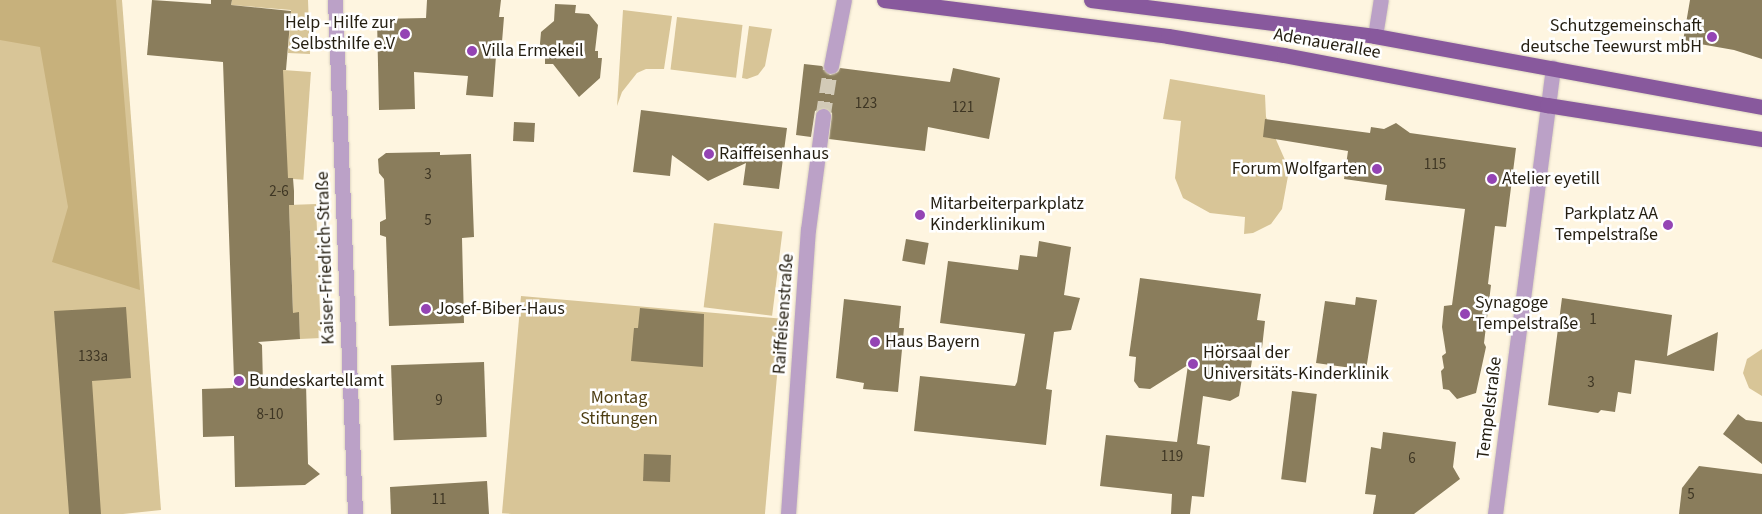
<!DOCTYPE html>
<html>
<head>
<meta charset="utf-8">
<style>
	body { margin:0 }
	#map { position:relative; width:1762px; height:514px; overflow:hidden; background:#fef5e0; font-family:"Source Sans 3",sans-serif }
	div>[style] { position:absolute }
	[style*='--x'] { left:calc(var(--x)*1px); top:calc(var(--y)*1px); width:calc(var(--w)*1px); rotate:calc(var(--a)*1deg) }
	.green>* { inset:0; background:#d8c597; transform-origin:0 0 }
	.forest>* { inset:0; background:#c7b17c }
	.building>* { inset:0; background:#8a7d5c; transform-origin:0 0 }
	.street-tunnel>* { height:15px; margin-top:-7.5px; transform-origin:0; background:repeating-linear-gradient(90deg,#d2cab7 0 15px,transparent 0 23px) }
	.roads { filter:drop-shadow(0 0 1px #dbd3bf) drop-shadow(0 0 1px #dbd3bf) }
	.street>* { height:15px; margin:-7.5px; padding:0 7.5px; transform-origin:7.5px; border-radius:7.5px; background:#bba1c7 }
	.primary>* { height:15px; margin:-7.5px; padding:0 7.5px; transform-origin:7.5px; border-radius:7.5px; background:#88599d }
	.dots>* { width:14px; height:14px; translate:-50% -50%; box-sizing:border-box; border:2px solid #fff; border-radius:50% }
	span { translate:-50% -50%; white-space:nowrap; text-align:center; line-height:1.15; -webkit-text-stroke:5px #fff; paint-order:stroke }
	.number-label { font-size:15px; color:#3e3624 }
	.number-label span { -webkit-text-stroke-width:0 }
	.poi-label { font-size:18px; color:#241e11 }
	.right { translate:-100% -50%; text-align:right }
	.left { translate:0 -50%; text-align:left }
	.street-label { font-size:18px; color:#241e11 }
	.park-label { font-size:18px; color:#4e3e13 }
</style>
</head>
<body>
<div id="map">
	<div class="green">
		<div style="clip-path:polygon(0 0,122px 0,161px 510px,123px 514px,0 514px)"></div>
		<div style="clip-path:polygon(232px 0,308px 0,310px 54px,288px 53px,291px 10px,231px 5px)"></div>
		<div style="clip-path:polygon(623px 10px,672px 16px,664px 69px,646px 69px,637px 73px,622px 92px,617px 106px)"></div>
		<div style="left:677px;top:17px;width:66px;height:53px;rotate:7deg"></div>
		<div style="clip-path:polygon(749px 26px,772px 29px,765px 66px,758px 75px,747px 79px,742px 78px)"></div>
		<div style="left:283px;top:70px;width:28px;height:108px;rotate:4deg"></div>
		<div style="clip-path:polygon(1170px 79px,1265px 95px,1266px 117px,1285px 160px,1288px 176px,1282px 209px,1271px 224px,1253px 233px,1244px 234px,1245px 217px,1210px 213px,1183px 198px,1175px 178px,1181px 121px,1163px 119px)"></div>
		<div style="clip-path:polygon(316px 204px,321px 338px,300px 339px,299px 313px,293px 313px,289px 205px)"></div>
		<div style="left:714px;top:223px;width:69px;height:85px;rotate:7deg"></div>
		<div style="left:521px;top:296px;width:262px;height:218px;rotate:5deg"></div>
		<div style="clip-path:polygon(1762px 349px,1762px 396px,1749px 388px,1743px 373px,1747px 359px)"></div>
	</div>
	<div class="forest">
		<div style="clip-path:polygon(0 0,116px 0,140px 290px,52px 262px,68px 207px,40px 47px,0 40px)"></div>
	</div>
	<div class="building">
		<div style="clip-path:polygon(152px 0,211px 4px,211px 0,232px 0,231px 5px,291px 11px,286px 70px,283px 70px,288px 178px,293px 178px,294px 191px,294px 205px,289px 205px,293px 313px,299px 312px,300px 339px,258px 342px,262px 345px,263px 385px,306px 383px,308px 464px,320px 474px,305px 485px,235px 487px,234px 436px,203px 437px,202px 389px,233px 388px,234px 379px,223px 62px,147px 55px)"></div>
		<div style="clip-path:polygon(427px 0,501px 0,499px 17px,504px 17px,502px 42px,497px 42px,493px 97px,466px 95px,468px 76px,414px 72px,415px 109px,379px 110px,377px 19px,426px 18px)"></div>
		<div style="clip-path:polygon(1690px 0,1762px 0,1762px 59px,1734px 50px,1683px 41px)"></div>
		<div style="clip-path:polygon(555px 4px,576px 5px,575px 13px,589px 14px,598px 25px,595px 51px,598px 51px,598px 58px,602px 58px,600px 78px,579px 97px,553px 64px,545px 64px,545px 55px,539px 55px,541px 32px,554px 21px)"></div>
		<div style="clip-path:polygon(804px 64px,822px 66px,830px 75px,838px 72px,840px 68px,950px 82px,953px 68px,1000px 78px,989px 139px,928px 127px,925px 151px,829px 139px,832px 113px,824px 107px,815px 111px,811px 137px,796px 135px)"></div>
		<div style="clip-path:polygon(641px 110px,787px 128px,779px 189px,743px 185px,746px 163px,708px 181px,672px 155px,670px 176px,633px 172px)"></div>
		<div style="clip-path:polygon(1265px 119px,1370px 133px,1371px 127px,1384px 129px,1396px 123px,1410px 133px,1516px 148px,1506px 227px,1495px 226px,1488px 284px,1491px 285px,1484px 343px,1486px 347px,1476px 393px,1457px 399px,1449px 390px,1443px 389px,1441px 371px,1444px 368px,1442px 356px,1446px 353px,1442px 327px,1444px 306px,1452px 305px,1465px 209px,1385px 200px,1387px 185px,1344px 179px,1348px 151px,1263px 137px)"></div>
		<div style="left:514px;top:122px;width:21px;height:19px;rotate:3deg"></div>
		<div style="clip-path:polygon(440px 152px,440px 155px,471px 154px,474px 237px,462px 238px,464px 323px,389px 326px,386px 237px,380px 235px,380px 222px,386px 219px,384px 179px,379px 173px,378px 159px,386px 153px)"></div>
		<div style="left:906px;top:239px;width:23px;height:22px;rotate:10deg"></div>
		<div style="clip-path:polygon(1039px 241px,1071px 247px,1064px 295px,1080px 298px,1071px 330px,1054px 332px,1046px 389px,1052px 390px,1046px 445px,914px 431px,920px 376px,1015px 386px,1017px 382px,1025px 334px,940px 323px,948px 261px,1018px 270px,1020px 255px,1037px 257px)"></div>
		<div style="clip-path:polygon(1140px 278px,1261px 294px,1257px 320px,1265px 321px,1262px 348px,1254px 347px,1250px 373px,1243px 372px,1239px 396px,1230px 401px,1203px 396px,1197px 444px,1210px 446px,1204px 497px,1192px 496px,1190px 514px,1171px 514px,1172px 494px,1100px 486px,1106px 435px,1177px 442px,1188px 365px,1150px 389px,1139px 388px,1134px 381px,1136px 357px,1129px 356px)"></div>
		<div style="clip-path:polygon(1356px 297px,1377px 300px,1366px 370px,1316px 363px,1325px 301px,1355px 305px)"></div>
		<div style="clip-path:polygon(1562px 298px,1672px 315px,1667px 356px,1718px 332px,1714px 371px,1635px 360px,1631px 394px,1618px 392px,1615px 412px,1601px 410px,1598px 413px,1548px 405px)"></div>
		<div style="clip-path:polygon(844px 299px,901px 306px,899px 328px,904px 328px,898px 392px,863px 389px,864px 383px,836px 378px)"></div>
		<div style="clip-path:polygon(126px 307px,131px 378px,92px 381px,101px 514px,69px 514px,54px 311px)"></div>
		<div style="clip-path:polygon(640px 308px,704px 314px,703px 367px,631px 361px,634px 328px,638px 328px)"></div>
		<div style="left:484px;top:362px;width:75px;height:93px;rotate:88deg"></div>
		<div style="left:1292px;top:391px;width:25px;height:89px;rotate:7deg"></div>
		<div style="clip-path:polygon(1738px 414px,1746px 420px,1762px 422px,1762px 464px,1723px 434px)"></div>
		<div style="clip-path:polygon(1383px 432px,1456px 442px,1453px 467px,1460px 479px,1414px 514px,1373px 514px,1376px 495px,1365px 494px,1371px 447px,1381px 449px)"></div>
		<div style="left:644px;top:454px;width:27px;height:27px;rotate:2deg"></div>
		<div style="clip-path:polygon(1699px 466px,1762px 474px,1762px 514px,1679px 514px,1682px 488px)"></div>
		<div style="clip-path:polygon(487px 481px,489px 514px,391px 514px,390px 487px)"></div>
	</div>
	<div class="street-tunnel">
		<div style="--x:823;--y:116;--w:51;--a:-80.9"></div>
	</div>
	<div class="roads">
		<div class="street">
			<div style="--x:335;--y:0;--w:514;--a:87.77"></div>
			<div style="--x:1375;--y:36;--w:36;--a:-81"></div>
			<div style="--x:831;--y:66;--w:67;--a:-78.9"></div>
			<div style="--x:788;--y:514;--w:285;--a:-86"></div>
			<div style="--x:808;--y:230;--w:115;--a:-82.5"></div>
			<div style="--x:1495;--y:514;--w:450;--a:-82.6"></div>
		</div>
		<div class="primary">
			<div style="--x:884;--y:0;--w:286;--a:7.2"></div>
			<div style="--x:1168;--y:36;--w:118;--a:9.3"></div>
			<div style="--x:1284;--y:55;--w:268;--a:10.8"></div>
			<div style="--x:1547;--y:105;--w:218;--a:9"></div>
			<div style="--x:1091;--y:0;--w:286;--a:7.2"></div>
			<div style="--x:1375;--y:36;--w:393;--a:10.4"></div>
		</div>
	</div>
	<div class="dots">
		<div style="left:405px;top:34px;background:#9444b4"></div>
		<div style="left:1712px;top:37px;background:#9444b4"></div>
		<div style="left:472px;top:51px;background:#9444b4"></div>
		<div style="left:709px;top:154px;background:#9444b4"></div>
		<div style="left:1377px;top:169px;background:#9444b4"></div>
		<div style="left:1492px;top:179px;background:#9444b4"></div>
		<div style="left:920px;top:215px;background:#9444b4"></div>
		<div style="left:1668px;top:225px;background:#9444b4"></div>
		<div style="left:426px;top:309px;background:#9444b4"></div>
		<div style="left:1465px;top:314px;background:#9444b4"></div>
		<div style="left:875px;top:342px;background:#9444b4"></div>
		<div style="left:1193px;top:364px;background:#9444b4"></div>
		<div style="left:239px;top:381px;background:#9444b4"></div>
	</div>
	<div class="number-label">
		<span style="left:866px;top:104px">123</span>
		<span style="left:963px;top:108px">121</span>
		<span style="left:1435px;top:165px">115</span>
		<span style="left:428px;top:175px">3</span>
		<span style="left:279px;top:192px">2-6</span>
		<span style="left:428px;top:221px">5</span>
		<span style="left:1593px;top:320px">1</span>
		<span style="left:93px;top:357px">133a</span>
		<span style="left:1591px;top:383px">3</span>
		<span style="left:439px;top:401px">9</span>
		<span style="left:270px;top:415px">8-10</span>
		<span style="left:1172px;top:457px">119</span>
		<span style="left:1412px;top:459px">6</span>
		<span style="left:1691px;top:495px">5</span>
		<span style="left:439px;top:500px">11</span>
	</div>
	<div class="poi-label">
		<span class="right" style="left:395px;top:34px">Help - Hilfe zur<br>Selbsthilfe e.V</span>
		<span class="right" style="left:1702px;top:37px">Schutzgemeinschaft<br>deutsche Teewurst mbH</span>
		<span class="left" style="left:482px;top:51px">Villa Ermekeil</span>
		<span class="left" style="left:719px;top:154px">Raiffeisenhaus</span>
		<span class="right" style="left:1367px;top:169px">Forum Wolfgarten</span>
		<span class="left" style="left:1502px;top:179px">Atelier eyetill</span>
		<span class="left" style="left:930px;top:215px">Mitarbeiterparkplatz<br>Kinderklinikum</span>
		<span class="right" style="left:1658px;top:225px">Parkplatz AA<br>Tempelstraße</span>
		<span class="left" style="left:1475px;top:314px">Synagoge<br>Tempelstraße</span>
		<span class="left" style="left:436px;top:309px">Josef-Biber-Haus</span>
		<span class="left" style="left:885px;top:342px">Haus Bayern</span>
		<span class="left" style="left:1203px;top:364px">Hörsaal der<br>Universitäts-Kinderklinik</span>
		<span class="left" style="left:249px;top:381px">Bundeskartellamt</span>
	</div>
	<div class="street-label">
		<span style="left:1327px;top:44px;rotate:10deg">Adenauerallee</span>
		<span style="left:326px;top:258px;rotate:-92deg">Kaiser-Friedrich-Straße</span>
		<span style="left:784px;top:314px;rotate:-86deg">Raiffeisenstraße</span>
		<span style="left:1490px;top:408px;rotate:-83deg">Tempelstraße</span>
	</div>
	<div class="park-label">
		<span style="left:619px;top:409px">Montag<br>Stiftungen</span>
	</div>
</div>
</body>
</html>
